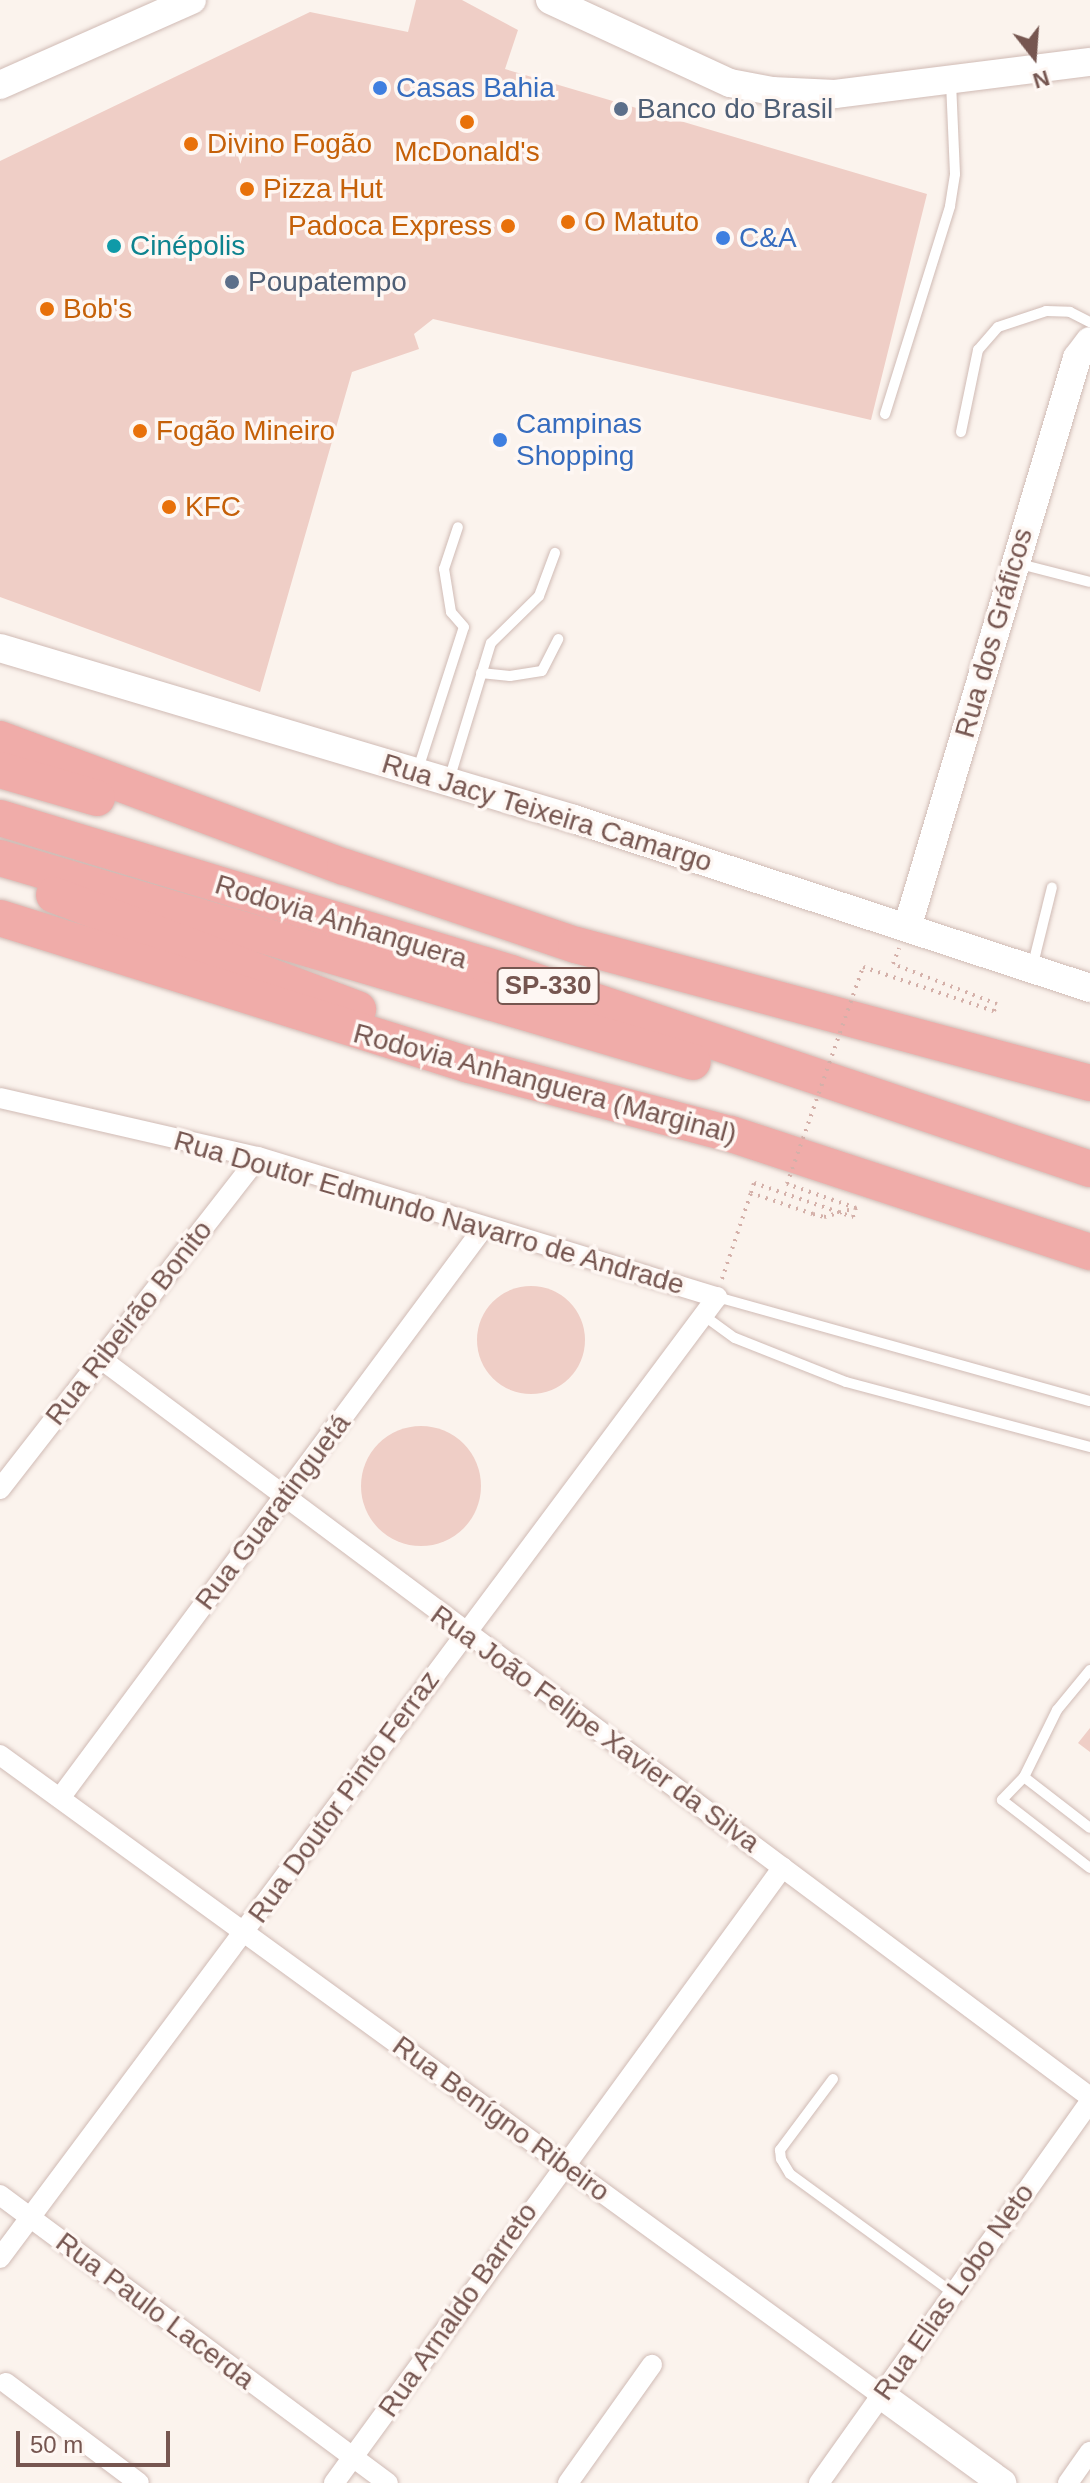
<!DOCTYPE html>
<html>
<head>
<meta charset="utf-8">
<style>
	body { margin:0 }
	#map { position:relative; width:1090px; height:2483px; overflow:hidden; background:#fbf3ed; font-family:Arial,sans-serif }
	div>[style] { position:absolute }
	[style*='--x'] { left:calc(var(--x)*1px); top:calc(var(--y)*1px); width:calc(var(--w)*1px); rotate:calc(var(--a)*1deg) }
	.building>* { inset:0; background:#efcec6 }
	.round { border-radius:50% }
	.path>* { height:4px; margin-top:-2px; transform-origin:0; background:repeating-linear-gradient(90deg,#d4b0a9 0 2px,transparent 0 8px) }
	.roads { filter:drop-shadow(0 0 2px #d0bbb5) drop-shadow(0 0 2px #d0bbb5) }
	.lane>* { height:10px; margin:-5px; padding:0 5px; transform-origin:5px; border-radius:5px; background:#fff }
	.street>* { height:20px; margin:-10px; padding:0 10px; transform-origin:10px; border-radius:10px; background:#fff }
	.secondary>* { height:28px; margin:-14px; padding:0 14px; transform-origin:14px; border-radius:14px; background:#fff }
	.highway>* { height:36px; margin:-18px; padding:0 18px; transform-origin:18px; border-radius:18px; background:#f0aca9 }
	.path-bridge>* { height:4px; margin-top:-2px; transform-origin:0; background:repeating-linear-gradient(90deg,#d4b0a9 0 2px,transparent 0 8px) }
	.dots>* { width:22px; height:22px; translate:-50% -50%; box-sizing:border-box; border:4px solid #fef7f3; border-radius:50% }
	span { translate:-50% -50%; white-space:nowrap; text-align:center; line-height:1.15; -webkit-text-stroke:7px #fef7f3; paint-order:stroke }
	.shield-label span { padding:2px 6px; background:#fef7f3; border:2px solid; border-radius:6px; -webkit-text-stroke-width:0 }
	.shield-label { font-size:26px; color:#765650; font-weight:700 }
	.shop-label { font-size:28px; color:#366cbe }
	.left { translate:0 -50%; text-align:left }
	.service-label { font-size:28px; color:#4e5e75 }
	.food-label { font-size:28px; color:#c56008 }
	.right { translate:-100% -50%; text-align:right }
	.culture-label { font-size:28px; color:#0d838f }
	.street-label { font-size:28px; color:#765650 }
	.north { position:absolute; left:994px; top:16px; width:80px; height:80px; -webkit-text-stroke:6px #fef7f3; paint-order:stroke; rotate:163deg; font-size:22px; font-weight:700; line-height:32px; text-align:center; color:#765650 }
	.north::after { content:''; display:block; margin:auto; width:28px; height:36px; background:#765650; clip-path:polygon(50% 0,100% 100%,50% 72%,0 100%) }
	.scale { position:absolute; left:16px; top:2431px; width:154px; height:36px; box-sizing:border-box; border:4px solid #765650; border-top:0; padding-left:10px; font-size:24px; line-height:28px; white-space:nowrap; color:#765650; -webkit-text-stroke:6px #fef7f3; paint-order:stroke }
</style>
</head>
<body>
<div id="map">
	<div class="building">
		<div style="clip-path:polygon(416px 0,462px 0,518px 30px,505px 69px,927px 194px,871px 420px,433px 319px,414px 334px,419px 349px,352px 372px,260px 692px,0 597px,0 161px,310px 12px,408px 32px)"></div>
		<div class="round" style="left:477px;top:1286px;width:108px;height:108px"></div>
		<div class="round" style="left:361px;top:1426px;width:120px;height:120px"></div>
		<div style="clip-path:polygon(1090px 1728px,1090px 1752px,1078px 1743px)"></div>
	</div>
	<div class="path">
		<div style="--x:893;--y:964;--w:17;--a:-69"></div>
		<div style="--x:813;--y:1214;--w:11;--a:15"></div>
		<div style="--x:824;--y:1217;--w:36;--a:-16"></div>
		<div style="--x:722;--y:1279;--w:91;--a:-71.4"></div>
	</div>
	<div class="roads">
		<div class="lane">
			<div style="--x:885;--y:414;--w:218;--a:-72.6"></div>
			<div style="--x:950;--y:206;--w:32;--a:-81"></div>
			<div style="--x:955;--y:174;--w:91;--a:-92.5"></div>
			<div style="--x:961;--y:432;--w:84;--a:-78.3"></div>
			<div style="--x:978;--y:350;--w:30;--a:-49"></div>
			<div style="--x:998;--y:327;--w:51;--a:-18.4"></div>
			<div style="--x:1046;--y:311;--w:24;--a:2"></div>
			<div style="--x:1070;--y:312;--w:22;--a:27"></div>
			<div style="--x:1016;--y:563;--w:76;--a:14.4"></div>
			<div style="--x:481;--y:673;--w:29;--a:6"></div>
			<div style="--x:510;--y:676;--w:32;--a:-9"></div>
			<div style="--x:542;--y:671;--w:36;--a:-63"></div>
			<div style="--x:418;--y:769;--w:149;--a:-72.1"></div>
			<div style="--x:464;--y:627;--w:20;--a:-131"></div>
			<div style="--x:451;--y:612;--w:44;--a:-99.2"></div>
			<div style="--x:444;--y:569;--w:44;--a:-71.6"></div>
			<div style="--x:449;--y:780;--w:143;--a:-73"></div>
			<div style="--x:491;--y:643;--w:67;--a:-44.4"></div>
			<div style="--x:539;--y:596;--w:46;--a:-69.6"></div>
			<div style="--x:1032;--y:968;--w:83;--a:-76.1"></div>
			<div style="--x:717;--y:1297;--w:387;--a:15.6"></div>
			<div style="--x:703;--y:1315;--w:39;--a:36"></div>
			<div style="--x:735;--y:1338;--w:119;--a:21.6"></div>
			<div style="--x:846;--y:1382;--w:253;--a:14.9"></div>
			<div style="--x:1090;--y:1670;--w:52;--a:129.5"></div>
			<div style="--x:1057;--y:1710;--w:75;--a:116.2"></div>
			<div style="--x:1024;--y:1777;--w:32;--a:134"></div>
			<div style="--x:1002;--y:1800;--w:111;--a:37.7"></div>
			<div style="--x:1024;--y:1777;--w:83;--a:37.7"></div>
			<div style="--x:833;--y:2079;--w:89;--a:126.7"></div>
			<div style="--x:780;--y:2150;--w:9;--a:84"></div>
			<div style="--x:781;--y:2159;--w:17;--a:59"></div>
			<div style="--x:790;--y:2174;--w:202;--a:36.1"></div>
		</div>
		<div class="street">
			<div style="--x:0;--y:1098;--w:265;--a:12.9"></div>
			<div style="--x:258;--y:1157;--w:480;--a:17"></div>
			<div style="--x:717;--y:1297;--w:1199;--a:126.73"></div>
			<div style="--x:101;--y:1359;--w:1234;--a:36.73"></div>
			<div style="--x:0;--y:1489;--w:420;--a:-52.1"></div>
			<div style="--x:0;--y:1755;--w:1089;--a:36"></div>
			<div style="--x:60;--y:1798;--w:711;--a:-53.4"></div>
			<div style="--x:0;--y:2195;--w:483;--a:36.6"></div>
			<div style="--x:6;--y:2383;--w:166;--a:36.9"></div>
			<div style="--x:334;--y:2483;--w:762;--a:-53.91"></div>
			<div style="--x:568;--y:2483;--w:145;--a:-54.6"></div>
			<div style="--x:819;--y:2483;--w:468;--a:-54.6"></div>
			<div style="--x:1068;--y:2483;--w:38;--a:-55"></div>
		</div>
		<div class="secondary">
			<div style="--x:550;--y:0;--w:198;--a:24.8"></div>
			<div style="--x:730;--y:83;--w:43;--a:10.8"></div>
			<div style="--x:772;--y:91;--w:63;--a:2.7"></div>
			<div style="--x:835;--y:94;--w:257;--a:-7.2"></div>
			<div style="--x:0;--y:85;--w:210;--a:-23.9"></div>
			<div style="--x:0;--y:648;--w:599;--a:16.59"></div>
			<div style="--x:574;--y:819;--w:543;--a:18.13"></div>
			<div style="--x:907;--y:928;--w:595;--a:-73.39"></div>
			<div style="--x:1077;--y:358;--w:21;--a:-53"></div>
			<div style="--x:881;--y:2395;--w:150;--a:36"></div>
		</div>
		<div class="highway">
			<div style="--x:0;--y:739;--w:368;--a:20.4"></div>
			<div style="--x:345;--y:867;--w:244;--a:18.7"></div>
			<div style="--x:576;--y:945;--w:532;--a:15.03"></div>
			<div style="--x:0;--y:770;--w:101;--a:16.1"></div>
			<div style="--x:0;--y:818;--w:534;--a:16.87"></div>
			<div style="--x:511;--y:973;--w:611;--a:18.7"></div>
			<div style="--x:0;--y:858;--w:722;--a:16.4"></div>
			<div style="--x:54;--y:895;--w:325;--a:20.6"></div>
			<div style="--x:0;--y:918;--w:491;--a:17.4"></div>
			<div style="--x:469;--y:1065;--w:271;--a:14.8"></div>
			<div style="--x:731;--y:1134;--w:378;--a:18.2"></div>
		</div>
	</div>
	<div class="path-bridge">
		<div style="--x:813;--y:1214;--w:65;--a:-161.3"></div>
		<div style="--x:751;--y:1193;--w:10;--a:-73"></div>
		<div style="--x:754;--y:1183;--w:105;--a:19"></div>
		<div style="--x:853;--y:1217;--w:9;--a:-72"></div>
		<div style="--x:856;--y:1208;--w:73;--a:-160.8"></div>
		<div style="--x:787;--y:1184;--w:230;--a:-70.7"></div>
		<div style="--x:863;--y:967;--w:138;--a:18.6"></div>
		<div style="--x:994;--y:1011;--w:8;--a:-67"></div>
		<div style="--x:997;--y:1004;--w:111;--a:-159"></div>
	</div>
	<div class="dots">
		<div style="left:380px;top:88px;background:#3f7fe0"></div>
		<div style="left:621px;top:109px;background:#5c6f8a"></div>
		<div style="left:467px;top:122px;background:#e8710a"></div>
		<div style="left:191px;top:144px;background:#e8710a"></div>
		<div style="left:247px;top:189px;background:#e8710a"></div>
		<div style="left:568px;top:222px;background:#e8710a"></div>
		<div style="left:508px;top:226px;background:#e8710a"></div>
		<div style="left:723px;top:238px;background:#3f7fe0"></div>
		<div style="left:114px;top:246px;background:#0f9aa8"></div>
		<div style="left:232px;top:282px;background:#5c6f8a"></div>
		<div style="left:47px;top:309px;background:#e8710a"></div>
		<div style="left:140px;top:431px;background:#e8710a"></div>
		<div style="left:500px;top:440px;background:#3f7fe0"></div>
		<div style="left:169px;top:507px;background:#e8710a"></div>
	</div>
	<div class="shield-label">
		<span style="left:548px;top:986px">SP-330</span>
	</div>
	<div class="shop-label">
		<span class="left" style="left:396px;top:88px">Casas Bahia</span>
		<span class="left" style="left:739px;top:238px">C&amp;A</span>
		<span class="left" style="left:516px;top:440px">Campinas<br>Shopping</span>
	</div>
	<div class="service-label">
		<span class="left" style="left:637px;top:109px">Banco do Brasil</span>
		<span class="left" style="left:248px;top:282px">Poupatempo</span>
	</div>
	<div class="food-label">
		<span class="left" style="left:207px;top:144px">Divino Fogão</span>
		<span style="left:467px;top:152px">McDonald's</span>
		<span class="left" style="left:263px;top:189px">Pizza Hut</span>
		<span class="left" style="left:584px;top:222px">O Matuto</span>
		<span class="right" style="left:492px;top:226px">Padoca Express</span>
		<span class="left" style="left:63px;top:309px">Bob's</span>
		<span class="left" style="left:156px;top:431px">Fogão Mineiro</span>
		<span class="left" style="left:185px;top:507px">KFC</span>
	</div>
	<div class="culture-label">
		<span class="left" style="left:130px;top:246px">Cinépolis</span>
	</div>
	<div class="street-label">
		<span style="left:994px;top:633px;rotate:-74deg">Rua dos Gráficos</span>
		<span style="left:547px;top:813px;rotate:17deg">Rua Jacy Teixeira Camargo</span>
		<span style="left:341px;top:922px;rotate:17deg">Rodovia Anhanguera</span>
		<span style="left:545px;top:1084px;rotate:15deg">Rodovia Anhanguera (Marginal)</span>
		<span style="left:429px;top:1213px;rotate:16deg">Rua Doutor Edmundo Navarro de Andrade</span>
		<span style="left:129px;top:1323px;rotate:-52deg">Rua Ribeirão Bonito</span>
		<span style="left:273px;top:1512px;rotate:-53deg">Rua Guaratinguetá</span>
		<span style="left:595px;top:1729px;rotate:36deg">Rua João Felipe Xavier da Silva</span>
		<span style="left:344px;top:1797px;rotate:-54deg">Rua Doutor Pinto Ferraz</span>
		<span style="left:501px;top:2119px;rotate:36deg">Rua Benígno Ribeiro</span>
		<span style="left:954px;top:2292px;rotate:-55deg">Rua Elias Lobo Neto</span>
		<span style="left:458px;top:2310px;rotate:-55deg">Rua Arnaldo Barreto</span>
		<span style="left:155px;top:2311px;rotate:37deg">Rua Paulo Lacerda</span>
	</div>
	<div class="north">N</div>
	<div class="scale">50 m</div>
</div>
</body>
</html>
